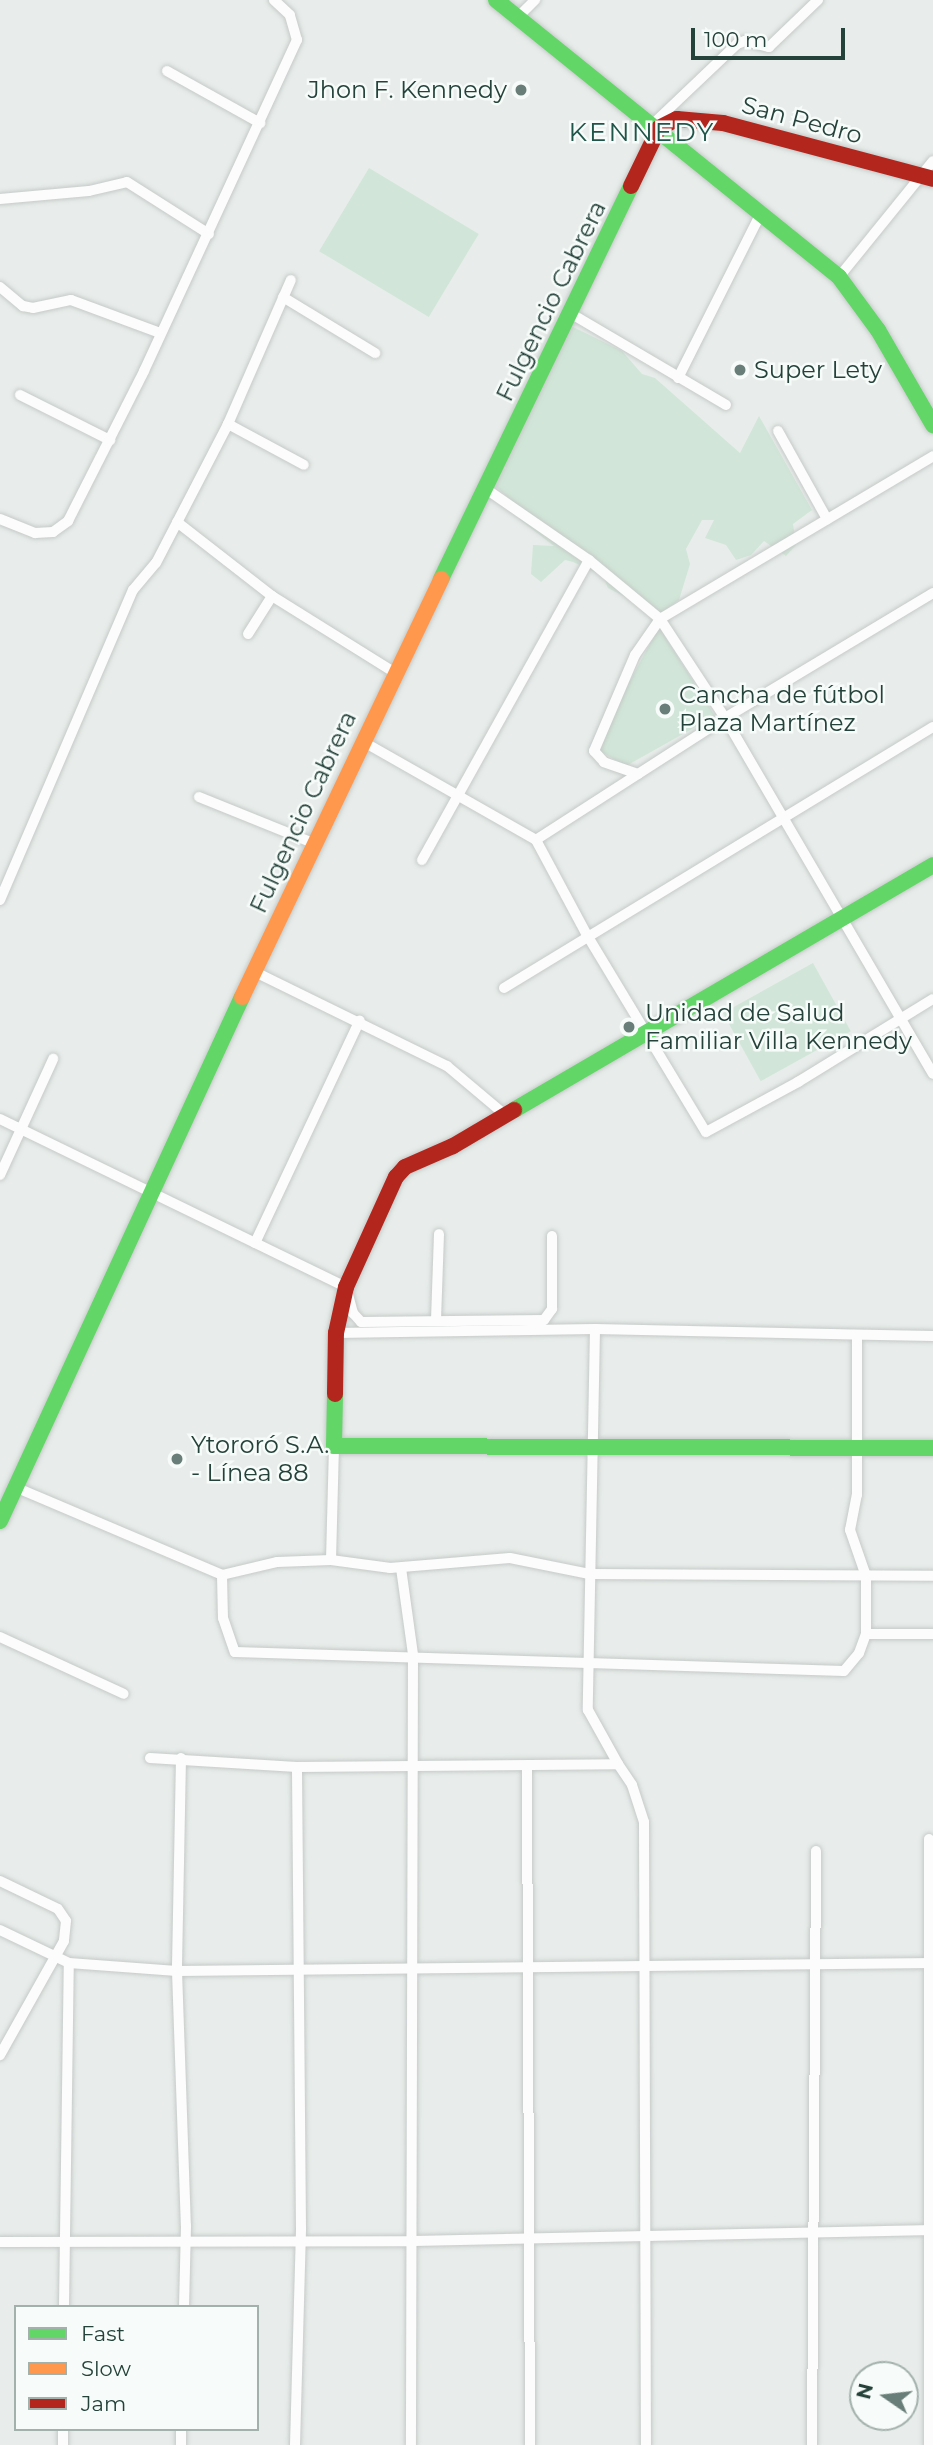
<!DOCTYPE html>
<html>
<head>
<meta charset="utf-8">
<style>
	body { margin:0 }
	#map { position:relative; width:933px; height:2445px; overflow:hidden; background:#e8edeb; font-family:Montserrat,sans-serif }
	div>[style] { position:absolute }
	[style*='--x'] { left:calc(var(--x)*1px); top:calc(var(--y)*1px); width:calc(var(--w)*1px); rotate:calc(var(--a)*1deg) }
	.green>* { inset:0; background:#d1e6d8; transform-origin:0 0 }
	.roads { filter:drop-shadow(0 0 2px #c5cac8) drop-shadow(0 0 2px #c5cac8) }
	.street>* { height:10px; margin:-5px; padding:0 5px; transform-origin:5px; border-radius:5px; background:#fcfcfc }
	.fast>* { height:16px; margin:-8px; padding:0 8px; transform-origin:8px; border-radius:8px; background:#63d668 }
	.slow>* { height:16px; margin:-8px; padding:0 8px; transform-origin:8px; border-radius:8px; background:#ff974d }
	.jam>* { height:16px; margin:-8px; padding:0 8px; transform-origin:8px; border-radius:8px; background:#b3261e }
	.dots>* { width:19px; height:19px; translate:-50% -50%; box-sizing:border-box; border:4px solid #f7fbf9; border-radius:50% }
	span { translate:-50% -50%; white-space:nowrap; text-align:center; line-height:1.15; -webkit-text-stroke:5px #f7fbf9; paint-order:stroke }
	.poi-label { font-size:24px; color:#24423a }
	.right { translate:-100% -50%; text-align:right }
	.left { translate:0 -50%; text-align:left }
	.street-label { font-size:24px; color:#24423a }
	.neighbourhood-label { font-size:26px; color:#1f5548; letter-spacing:2px }
	.legend { position:absolute; left:14px; top:2305px; width:245px; height:126px; box-sizing:border-box; background:#f7fbf9; border:2px solid #a3b1ad; margin:0; padding:9px 12px; list-style:none; font-size:21px; color:#24423a }
	.legend li { display:flex; align-items:center; gap:14px; height:35px }
	.legend b { width:35px; border:2px solid #a3b1ad }
	.north { position:absolute; left:849px; top:2361px; width:70px; height:70px; box-sizing:border-box; background:#f7fbf9; border:2px solid #a3b1ad; border-radius:50%; rotate:284deg; font-size:19px; font-weight:700; line-height:28px; text-align:center; color:#24423a }
	.north::after { content:''; display:block; margin:auto; width:24px; height:32px; background:#697e78; clip-path:polygon(50% 0,100% 100%,50% 72%,0 100%) }
	.scale { position:absolute; left:691px; top:28px; width:154px; height:32px; box-sizing:border-box; border:4px solid #24423a; border-top:0; padding-left:9px; font-size:21px; line-height:24px; white-space:nowrap; color:#24423a; -webkit-text-stroke:5px #f7fbf9; paint-order:stroke }
</style>
</head>
<body>
<div id="map">
	<div class="green">
		<div style="left:369px;top:168px;width:128px;height:97px;rotate:31deg"></div>
		<div style="clip-path:polygon(569px 325px,622px 351px,642px 374px,655px 378px,740px 453px,759px 416px,812px 510px,793px 524px,796px 545px,786px 556px,764px 541px,751px 555px,736px 560px,726px 545px,705px 538px,714px 520px,702px 520px,686px 549px,690px 564px,679px 600px,653px 619px,637px 603px,608px 588px,603px 576px,573px 562px,565px 560px,541px 582px,531px 574px,533px 545px,554px 546px,519px 519px,519px 507px,493px 484px,496px 474px,506px 468px,496px 455px,526px 390px,539px 395px)"></div>
		<div style="clip-path:polygon(659px 627px,715px 716px,626px 766px,600px 751px,616px 707px)"></div>
		<div style="left:813px;top:963px;width:78px;height:103px;rotate:61deg"></div>
	</div>
	<div class="roads">
		<div class="street">
			<div style="--x:519;--y:16;--w:23;--a:-45"></div>
			<div style="--x:167;--y:71;--w:107;--a:29.2"></div>
			<div style="--x:653;--y:124;--w:116;--a:-43.6"></div>
			<div style="--x:737;--y:44;--w:9;--a:-21"></div>
			<div style="--x:745;--y:41;--w:25;--a:14"></div>
			<div style="--x:769;--y:47;--w:68;--a:-43.8"></div>
			<div style="--x:0;--y:199;--w:89;--a:-5.1"></div>
			<div style="--x:89;--y:191;--w:39;--a:-13"></div>
			<div style="--x:127;--y:182;--w:97;--a:32.4"></div>
			<div style="--x:839;--y:277;--w:149;--a:-51"></div>
			<div style="--x:0;--y:287;--w:30;--a:40"></div>
			<div style="--x:23;--y:306;--w:10;--a:11"></div>
			<div style="--x:33;--y:308;--w:39;--a:-12"></div>
			<div style="--x:71;--y:300;--w:95;--a:20.3"></div>
			<div style="--x:283;--y:297;--w:108;--a:31.3"></div>
			<div style="--x:570;--y:313;--w:181;--a:30.5"></div>
			<div style="--x:678;--y:378;--w:187;--a:-63.3"></div>
			<div style="--x:20;--y:395;--w:101;--a:26.6"></div>
			<div style="--x:228;--y:424;--w:86;--a:28.3"></div>
			<div style="--x:778;--y:431;--w:101;--a:60.9"></div>
			<div style="--x:486;--y:489;--w:125;--a:34.6"></div>
			<div style="--x:589;--y:560;--w:92;--a:39.7"></div>
			<div style="--x:660;--y:619;--w:118;--a:56.7"></div>
			<div style="--x:725;--y:718;--w:412;--a:59.7"></div>
			<div style="--x:0;--y:519;--w:38;--a:22"></div>
			<div style="--x:35;--y:533;--w:18;--a:-3"></div>
			<div style="--x:53;--y:532;--w:19;--a:-36"></div>
			<div style="--x:68;--y:521;--w:168;--a:-63.1"></div>
			<div style="--x:144;--y:371;--w:365;--a:-65.2"></div>
			<div style="--x:297;--y:40;--w:26;--a:-106"></div>
			<div style="--x:290;--y:15;--w:22;--a:-137"></div>
			<div style="--x:177;--y:522;--w:120;--a:37.9"></div>
			<div style="--x:272;--y:596;--w:145;--a:32"></div>
			<div style="--x:933;--y:593;--w:243;--a:149"></div>
			<div style="--x:725;--y:718;--w:225;--a:147.2"></div>
			<div style="--x:536;--y:840;--w:108;--a:61.8"></div>
			<div style="--x:587;--y:935;--w:230;--a:58.9"></div>
			<div style="--x:706;--y:1132;--w:105;--a:-28.5"></div>
			<div style="--x:798;--y:1082;--w:158;--a:-31.6"></div>
			<div style="--x:248;--y:634;--w:45;--a:-57.7"></div>
			<div style="--x:362;--y:741;--w:200;--a:29.6"></div>
			<div style="--x:638;--y:774;--w:36;--a:-161"></div>
			<div style="--x:604;--y:762;--w:15;--a:-132"></div>
			<div style="--x:594;--y:751;--w:104;--a:-66.9"></div>
			<div style="--x:635;--y:655;--w:44;--a:-55.2"></div>
			<div style="--x:660;--y:619;--w:318;--a:-30.8"></div>
			<div style="--x:199;--y:797;--w:123;--a:22"></div>
			<div style="--x:422;--y:860;--w:343;--a:-60.9"></div>
			<div style="--x:0;--y:900;--w:337;--a:-66.8"></div>
			<div style="--x:133;--y:590;--w:35;--a:-50"></div>
			<div style="--x:156;--y:563;--w:157;--a:-62.6"></div>
			<div style="--x:228;--y:424;--w:157;--a:-66.4"></div>
			<div style="--x:253;--y:971;--w:216;--a:26.1"></div>
			<div style="--x:447;--y:1066;--w:75;--a:40.1"></div>
			<div style="--x:504;--y:988;--w:502;--a:-31.32"></div>
			<div style="--x:0;--y:1119;--w:385;--a:25.9"></div>
			<div style="--x:346;--y:1287;--w:27;--a:75"></div>
			<div style="--x:353;--y:1313;--w:12;--a:48"></div>
			<div style="--x:361;--y:1322;--w:183;--a:-0.6"></div>
			<div style="--x:544;--y:1320;--w:14;--a:-54"></div>
			<div style="--x:552;--y:1309;--w:73;--a:-90"></div>
			<div style="--x:0;--y:1175;--w:128;--a:-65.4"></div>
			<div style="--x:255;--y:1243;--w:246;--a:-64.8"></div>
			<div style="--x:436;--y:1320;--w:86;--a:-88"></div>
			<div style="--x:595;--y:1329;--w:381;--a:91.1"></div>
			<div style="--x:588;--y:1710;--w:62;--a:60.9"></div>
			<div style="--x:336;--y:1333;--w:259;--a:-0.9"></div>
			<div style="--x:595;--y:1329;--w:338;--a:1.2"></div>
			<div style="--x:15;--y:1487;--w:225;--a:23"></div>
			<div style="--x:222;--y:1575;--w:43;--a:88.7"></div>
			<div style="--x:223;--y:1618;--w:36;--a:71"></div>
			<div style="--x:235;--y:1652;--w:609;--a:1.79"></div>
			<div style="--x:844;--y:1671;--w:23;--a:-50"></div>
			<div style="--x:859;--y:1653;--w:20;--a:-70"></div>
			<div style="--x:866;--y:1634;--w:58;--a:-90"></div>
			<div style="--x:866;--y:1576;--w:49;--a:-109.2"></div>
			<div style="--x:850;--y:1530;--w:36;--a:-79"></div>
			<div style="--x:857;--y:1495;--w:157;--a:-90"></div>
			<div style="--x:331;--y:1560;--w:60;--a:7.7"></div>
			<div style="--x:390;--y:1568;--w:120;--a:-4.8"></div>
			<div style="--x:510;--y:1558;--w:81;--a:11.4"></div>
			<div style="--x:589;--y:1574;--w:344;--a:0.3"></div>
			<div style="--x:401;--y:1568;--w:88;--a:82.1"></div>
			<div style="--x:413;--y:1655;--w:790;--a:90.15"></div>
			<div style="--x:222;--y:1575;--w:57;--a:-13.3"></div>
			<div style="--x:277;--y:1562;--w:54;--a:-2.1"></div>
			<div style="--x:331;--y:1560;--w:114;--a:-88.5"></div>
			<div style="--x:866;--y:1634;--w:67;--a:0"></div>
			<div style="--x:0;--y:1637;--w:136;--a:24.7"></div>
			<div style="--x:150;--y:1758;--w:147;--a:3.5"></div>
			<div style="--x:297;--y:1767;--w:321;--a:-0.5"></div>
			<div style="--x:618;--y:1764;--w:25;--a:56"></div>
			<div style="--x:632;--y:1785;--w:39;--a:72"></div>
			<div style="--x:644;--y:1822;--w:623;--a:89.82"></div>
			<div style="--x:181;--y:1758;--w:213;--a:91.1"></div>
			<div style="--x:177;--y:1971;--w:255;--a:88"></div>
			<div style="--x:186;--y:2226;--w:81;--a:91.4"></div>
			<div style="--x:527;--y:1767;--w:678;--a:89.75"></div>
			<div style="--x:0;--y:1881;--w:64;--a:25.8"></div>
			<div style="--x:58;--y:1909;--w:14;--a:56"></div>
			<div style="--x:66;--y:1921;--w:20;--a:96"></div>
			<div style="--x:64;--y:1941;--w:131;--a:119.3"></div>
			<div style="--x:0;--y:1930;--w:76;--a:25.6"></div>
			<div style="--x:69;--y:1963;--w:108;--a:4.2"></div>
			<div style="--x:177;--y:1971;--w:756;--a:-0.61"></div>
			<div style="--x:0;--y:2242;--w:414;--a:-0.1"></div>
			<div style="--x:414;--y:2241;--w:519;--a:-1.21"></div>
			<div style="--x:64;--y:2307;--w:344;--a:-89.2"></div>
			<div style="--x:63;--y:2445;--w:16;--a:-90"></div>
			<div style="--x:181;--y:2445;--w:16;--a:-90"></div>
			<div style="--x:295;--y:2445;--w:217;--a:-88.4"></div>
			<div style="--x:301;--y:2228;--w:461;--a:-90.5"></div>
			<div style="--x:812;--y:2445;--w:594;--a:-89.61"></div>
			<div style="--x:929;--y:2445;--w:606;--a:-90"></div>
		</div>
		<div class="fast">
			<div style="--x:496;--y:0;--w:441;--a:38.9"></div>
			<div style="--x:839;--y:277;--w:66;--a:53.7"></div>
			<div style="--x:878;--y:330;--w:110;--a:59.9"></div>
			<div style="--x:441;--y:579;--w:437;--a:-64.2"></div>
			<div style="--x:514;--y:1110;--w:485;--a:-30.3"></div>
			<div style="--x:335;--y:1394;--w:52;--a:91.1"></div>
			<div style="--x:334;--y:1446;--w:599;--a:0.19"></div>
			<div style="--x:0;--y:1521;--w:577;--a:-65.21"></div>
		</div>
		<div class="slow">
			<div style="--x:242;--y:997;--w:463;--a:-64.5"></div>
		</div>
		<div class="jam">
			<div style="--x:631;--y:186;--w:64;--a:-64.2"></div>
			<div style="--x:659;--y:128;--w:20;--a:-27"></div>
			<div style="--x:677;--y:119;--w:46;--a:5"></div>
			<div style="--x:723;--y:123;--w:217;--a:14.9"></div>
			<div style="--x:335;--y:1394;--w:61;--a:-89.1"></div>
			<div style="--x:336;--y:1333;--w:47;--a:-77.7"></div>
			<div style="--x:346;--y:1287;--w:121;--a:-65.6"></div>
			<div style="--x:396;--y:1177;--w:13;--a:-48"></div>
			<div style="--x:405;--y:1167;--w:52;--a:-23.6"></div>
			<div style="--x:453;--y:1146;--w:71;--a:-30.5"></div>
		</div>
	</div>
	<div class="dots">
		<div style="left:521px;top:90px;background:#697e78"></div>
		<div style="left:740px;top:370px;background:#697e78"></div>
		<div style="left:665px;top:709px;background:#697e78"></div>
		<div style="left:629px;top:1027px;background:#697e78"></div>
		<div style="left:177px;top:1459px;background:#697e78"></div>
	</div>
	<div class="poi-label">
		<span class="right" style="left:507px;top:90px">Jhon F. Kennedy</span>
		<span class="left" style="left:754px;top:370px">Super Lety</span>
		<span class="left" style="left:679px;top:709px">Cancha de fútbol<br>Plaza Martínez</span>
		<span class="left" style="left:645px;top:1027px">Unidad de Salud<br>Familiar Villa Kennedy</span>
		<span class="left" style="left:191px;top:1459px">Ytororó S.A.<br>- Línea 88</span>
	</div>
	<div class="street-label">
		<span style="left:802px;top:120px;rotate:15deg">San Pedro</span>
		<span style="left:551px;top:301px;rotate:-64deg">Fulgencio Cabrera</span>
		<span style="left:303px;top:812px;rotate:-65deg">Fulgencio Cabrera</span>
	</div>
	<div class="neighbourhood-label">
		<span style="left:642px;top:133px">KENNEDY</span>
	</div>
	<ul class="legend">
	<li><b style="height:9px;background:#63d668"></b>Fast</li>
	<li><b style="height:9px;background:#ff974d"></b>Slow</li>
	<li><b style="height:9px;background:#b3261e"></b>Jam</li>
	</ul>
	<div class="north">N</div>
	<div class="scale">100 m</div>
</div>
</body>
</html>
